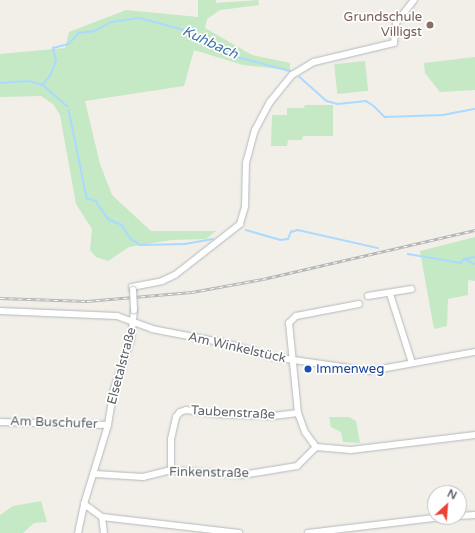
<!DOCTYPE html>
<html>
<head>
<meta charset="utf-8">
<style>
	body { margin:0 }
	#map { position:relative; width:475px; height:533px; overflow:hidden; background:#f1efe8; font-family:"Varela Round",sans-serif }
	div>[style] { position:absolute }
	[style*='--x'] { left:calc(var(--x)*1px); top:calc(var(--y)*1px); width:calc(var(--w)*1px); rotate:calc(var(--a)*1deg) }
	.green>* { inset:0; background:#c5e8c5; transform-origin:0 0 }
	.stream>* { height:1.5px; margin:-0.75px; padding:0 0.75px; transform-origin:0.75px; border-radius:0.75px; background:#aadaff }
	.roads { filter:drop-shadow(0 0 1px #b5b8bc) drop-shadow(0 0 1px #b5b8bc) }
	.minor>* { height:6px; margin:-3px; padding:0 3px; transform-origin:3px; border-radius:3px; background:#fff }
	.rail>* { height:3px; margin-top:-1.5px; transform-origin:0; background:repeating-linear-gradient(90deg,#fff 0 4.5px,#b6b7b8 0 9px); box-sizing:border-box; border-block:1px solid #b6b7b8 }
	.bridges { filter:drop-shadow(0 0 1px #b5b8bc) drop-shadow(0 0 1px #b5b8bc) }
	.minor-bridge>* { height:6px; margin:-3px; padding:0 3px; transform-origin:3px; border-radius:3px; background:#fff }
	.dots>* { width:11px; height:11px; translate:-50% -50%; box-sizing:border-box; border:2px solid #fff; border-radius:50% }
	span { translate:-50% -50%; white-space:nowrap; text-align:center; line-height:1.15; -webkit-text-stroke:3.5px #fff; paint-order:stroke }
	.education-label { font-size:13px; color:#785e54 }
	.right { translate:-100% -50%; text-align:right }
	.street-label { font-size:13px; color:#5f6368 }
	.transit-label { font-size:13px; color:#164399 }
	.left { translate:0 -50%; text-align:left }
	.water-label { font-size:14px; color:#4174aa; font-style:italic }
	.north { position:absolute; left:427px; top:485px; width:40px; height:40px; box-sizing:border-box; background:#fff; border:1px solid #bfc1c3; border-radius:50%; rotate:26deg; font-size:11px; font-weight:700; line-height:16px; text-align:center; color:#5f6368 }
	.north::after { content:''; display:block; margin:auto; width:14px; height:18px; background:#ea4335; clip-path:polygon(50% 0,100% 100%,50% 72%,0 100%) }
</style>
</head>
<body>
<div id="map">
	<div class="green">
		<div style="clip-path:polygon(198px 0,216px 0,216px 3px,258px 0,259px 5px,220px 10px,207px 19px,205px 28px,252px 55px,290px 63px,290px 70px,243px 65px,194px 50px,184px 86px,85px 101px,100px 164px,112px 195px,151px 231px,216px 231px,206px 239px,171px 240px,129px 247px,108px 261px,96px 257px,90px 250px,92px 229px,76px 204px,60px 115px,53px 104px,41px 96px,0 97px,0 54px,65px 48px,69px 32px,126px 10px,198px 17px)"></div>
		<div style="clip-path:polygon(475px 57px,475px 90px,440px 92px,425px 73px,424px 63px)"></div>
		<div style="left:365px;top:61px;width:30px;height:31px;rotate:84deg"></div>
		<div style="clip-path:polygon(305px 105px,333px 105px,333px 136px,303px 136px,302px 140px,288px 140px,287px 146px,271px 146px,272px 115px,287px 115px,287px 108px,304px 108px)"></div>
		<div style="clip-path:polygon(475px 237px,475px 281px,468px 280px,468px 295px,448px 299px,447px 326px,434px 329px,420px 251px)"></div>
		<div style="clip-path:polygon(329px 417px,349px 417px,356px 421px,360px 443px,343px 442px,341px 432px,331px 427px)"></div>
		<div style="clip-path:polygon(41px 501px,47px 522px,34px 523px,23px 533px,0 533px,0 515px,13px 506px)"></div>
	</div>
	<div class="stream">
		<div style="--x:300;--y:77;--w:36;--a:42"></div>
		<div style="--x:327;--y:101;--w:11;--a:15"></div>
		<div style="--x:338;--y:104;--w:28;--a:-6"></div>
		<div style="--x:366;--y:101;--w:9;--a:32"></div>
		<div style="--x:374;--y:106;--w:16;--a:45"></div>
		<div style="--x:385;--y:117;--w:58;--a:-2"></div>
		<div style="--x:443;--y:115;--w:33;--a:-11"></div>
		<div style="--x:0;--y:83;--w:29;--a:-4"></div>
		<div style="--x:29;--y:81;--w:15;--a:16"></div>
		<div style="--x:43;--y:85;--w:14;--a:-54"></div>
		<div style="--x:51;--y:74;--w:14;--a:-69"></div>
		<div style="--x:56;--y:61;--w:13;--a:-103"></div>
		<div style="--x:53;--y:48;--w:16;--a:-14"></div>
		<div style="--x:69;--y:44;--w:15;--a:-48"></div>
		<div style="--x:79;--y:33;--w:16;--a:-7"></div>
		<div style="--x:95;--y:31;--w:18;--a:-29"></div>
		<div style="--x:111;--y:22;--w:29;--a:-8"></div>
		<div style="--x:140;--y:18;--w:50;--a:15.2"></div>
		<div style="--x:188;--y:31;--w:13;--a:42"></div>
		<div style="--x:198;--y:40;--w:43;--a:23.6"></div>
		<div style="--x:237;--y:57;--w:55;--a:14.8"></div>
		<div style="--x:43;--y:85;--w:33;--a:41"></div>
		<div style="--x:69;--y:110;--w:90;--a:78.4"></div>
		<div style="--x:87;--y:198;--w:9;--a:18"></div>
		<div style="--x:96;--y:201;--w:22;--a:56"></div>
		<div style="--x:108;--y:219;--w:15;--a:23"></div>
		<div style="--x:122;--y:225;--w:15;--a:58"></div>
		<div style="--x:130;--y:238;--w:12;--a:35"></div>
		<div style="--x:140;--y:245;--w:45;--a:-1.3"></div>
		<div style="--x:185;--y:244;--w:28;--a:-10"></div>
		<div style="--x:246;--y:230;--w:35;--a:16"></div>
		<div style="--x:280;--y:240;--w:8;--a:-7"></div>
		<div style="--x:288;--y:239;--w:8;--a:-67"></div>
		<div style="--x:291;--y:232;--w:7;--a:-16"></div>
		<div style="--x:298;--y:230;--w:82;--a:12.7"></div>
		<div style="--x:408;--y:254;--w:54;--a:9.6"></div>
		<div style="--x:461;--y:263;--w:5;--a:-53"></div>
		<div style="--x:464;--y:259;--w:12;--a:24"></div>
		<div style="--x:464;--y:259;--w:11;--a:-10"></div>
	</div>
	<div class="roads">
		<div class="minor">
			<div style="--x:133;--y:290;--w:3;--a:-108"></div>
			<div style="--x:132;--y:287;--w:31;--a:-11"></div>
			<div style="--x:162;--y:281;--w:14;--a:-25"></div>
			<div style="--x:175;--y:275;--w:83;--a:-38.1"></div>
			<div style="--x:240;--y:224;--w:19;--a:-74"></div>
			<div style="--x:245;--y:206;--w:43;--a:-88.7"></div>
			<div style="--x:246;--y:163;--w:34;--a:-75"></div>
			<div style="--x:255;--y:130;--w:32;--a:-62"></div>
			<div style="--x:270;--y:102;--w:35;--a:-51"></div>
			<div style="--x:292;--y:75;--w:26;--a:-31"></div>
			<div style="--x:314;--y:62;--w:82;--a:-13.4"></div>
			<div style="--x:394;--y:43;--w:20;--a:-84"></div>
			<div style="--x:396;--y:23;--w:29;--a:-52"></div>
			<div style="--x:390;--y:294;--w:72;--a:72.3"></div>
			<div style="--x:368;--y:296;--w:44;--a:-9.2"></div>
			<div style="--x:359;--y:304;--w:64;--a:169.2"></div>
			<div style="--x:296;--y:316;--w:10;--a:135"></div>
			<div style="--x:289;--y:323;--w:90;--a:84.3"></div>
			<div style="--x:298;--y:413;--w:20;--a:70"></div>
			<div style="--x:305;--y:432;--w:19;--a:54"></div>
			<div style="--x:316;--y:447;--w:35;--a:5"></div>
			<div style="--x:351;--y:450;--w:125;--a:-6.9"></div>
			<div style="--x:0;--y:311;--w:117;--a:2.4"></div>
			<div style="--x:117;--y:316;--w:37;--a:20"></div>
			<div style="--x:152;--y:329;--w:74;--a:10.9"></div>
			<div style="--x:225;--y:343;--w:50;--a:16.3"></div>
			<div style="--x:273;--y:357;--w:98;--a:8.2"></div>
			<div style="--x:370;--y:371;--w:107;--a:-10.3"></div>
			<div style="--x:0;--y:422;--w:108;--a:1.6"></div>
			<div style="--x:171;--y:470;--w:31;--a:-90"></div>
			<div style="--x:171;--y:439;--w:23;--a:-77"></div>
			<div style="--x:176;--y:417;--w:6;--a:-51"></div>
			<div style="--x:180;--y:412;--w:6;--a:-18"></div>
			<div style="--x:186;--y:410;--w:32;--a:7"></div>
			<div style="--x:218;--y:414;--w:55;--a:2.1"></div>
			<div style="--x:273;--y:416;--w:25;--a:-7"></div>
			<div style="--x:95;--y:474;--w:48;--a:3.6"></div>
			<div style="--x:143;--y:477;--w:29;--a:-14"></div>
			<div style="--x:171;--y:470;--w:71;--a:4"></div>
			<div style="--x:242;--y:475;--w:56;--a:-9.3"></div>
			<div style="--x:297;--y:466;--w:27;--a:-45"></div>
			<div style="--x:84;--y:504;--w:22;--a:36"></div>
			<div style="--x:102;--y:517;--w:138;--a:6.7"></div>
			<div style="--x:459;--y:516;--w:16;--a:-4"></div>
			<div style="--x:102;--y:517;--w:16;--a:83"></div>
			<div style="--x:78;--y:533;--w:30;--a:-78"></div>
			<div style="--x:84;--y:504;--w:83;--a:-73.1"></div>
			<div style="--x:108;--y:425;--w:33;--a:-81"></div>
			<div style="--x:113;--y:392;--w:56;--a:-71.2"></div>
			<div style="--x:131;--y:339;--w:29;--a:-84"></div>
			<div style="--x:308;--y:533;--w:135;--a:-6.8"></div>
		</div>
	</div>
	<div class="rail">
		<div style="--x:0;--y:298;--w:87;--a:2"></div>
		<div style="--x:87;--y:301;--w:105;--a:-4.9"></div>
		<div style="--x:192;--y:292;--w:72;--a:-10.4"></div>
		<div style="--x:263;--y:279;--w:218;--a:-13"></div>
	</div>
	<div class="bridges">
		<div class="minor-bridge">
			<div style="--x:133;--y:290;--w:20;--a:87"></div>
		</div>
	</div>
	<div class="dots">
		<div style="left:430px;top:25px;background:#8d6e63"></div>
		<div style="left:308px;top:369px;background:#1a4fb4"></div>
	</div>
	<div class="education-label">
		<span class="right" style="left:422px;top:25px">Grundschule<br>Villigst</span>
	</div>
	<div class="street-label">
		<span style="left:237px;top:348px;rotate:13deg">Am Winkelstück</span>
		<span style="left:122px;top:366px;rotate:-75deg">Elsetalstraße</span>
		<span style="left:233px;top:413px;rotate:3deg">Taubenstraße</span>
		<span style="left:54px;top:423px;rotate:2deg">Am Buschufer</span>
		<span style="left:209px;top:473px;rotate:1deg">Finkenstraße</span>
	</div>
	<div class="transit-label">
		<span class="left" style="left:316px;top:369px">Immenweg</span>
	</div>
	<div class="water-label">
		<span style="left:210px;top:43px;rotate:25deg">Kuhbach</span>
	</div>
	<div class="north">N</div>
</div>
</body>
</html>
